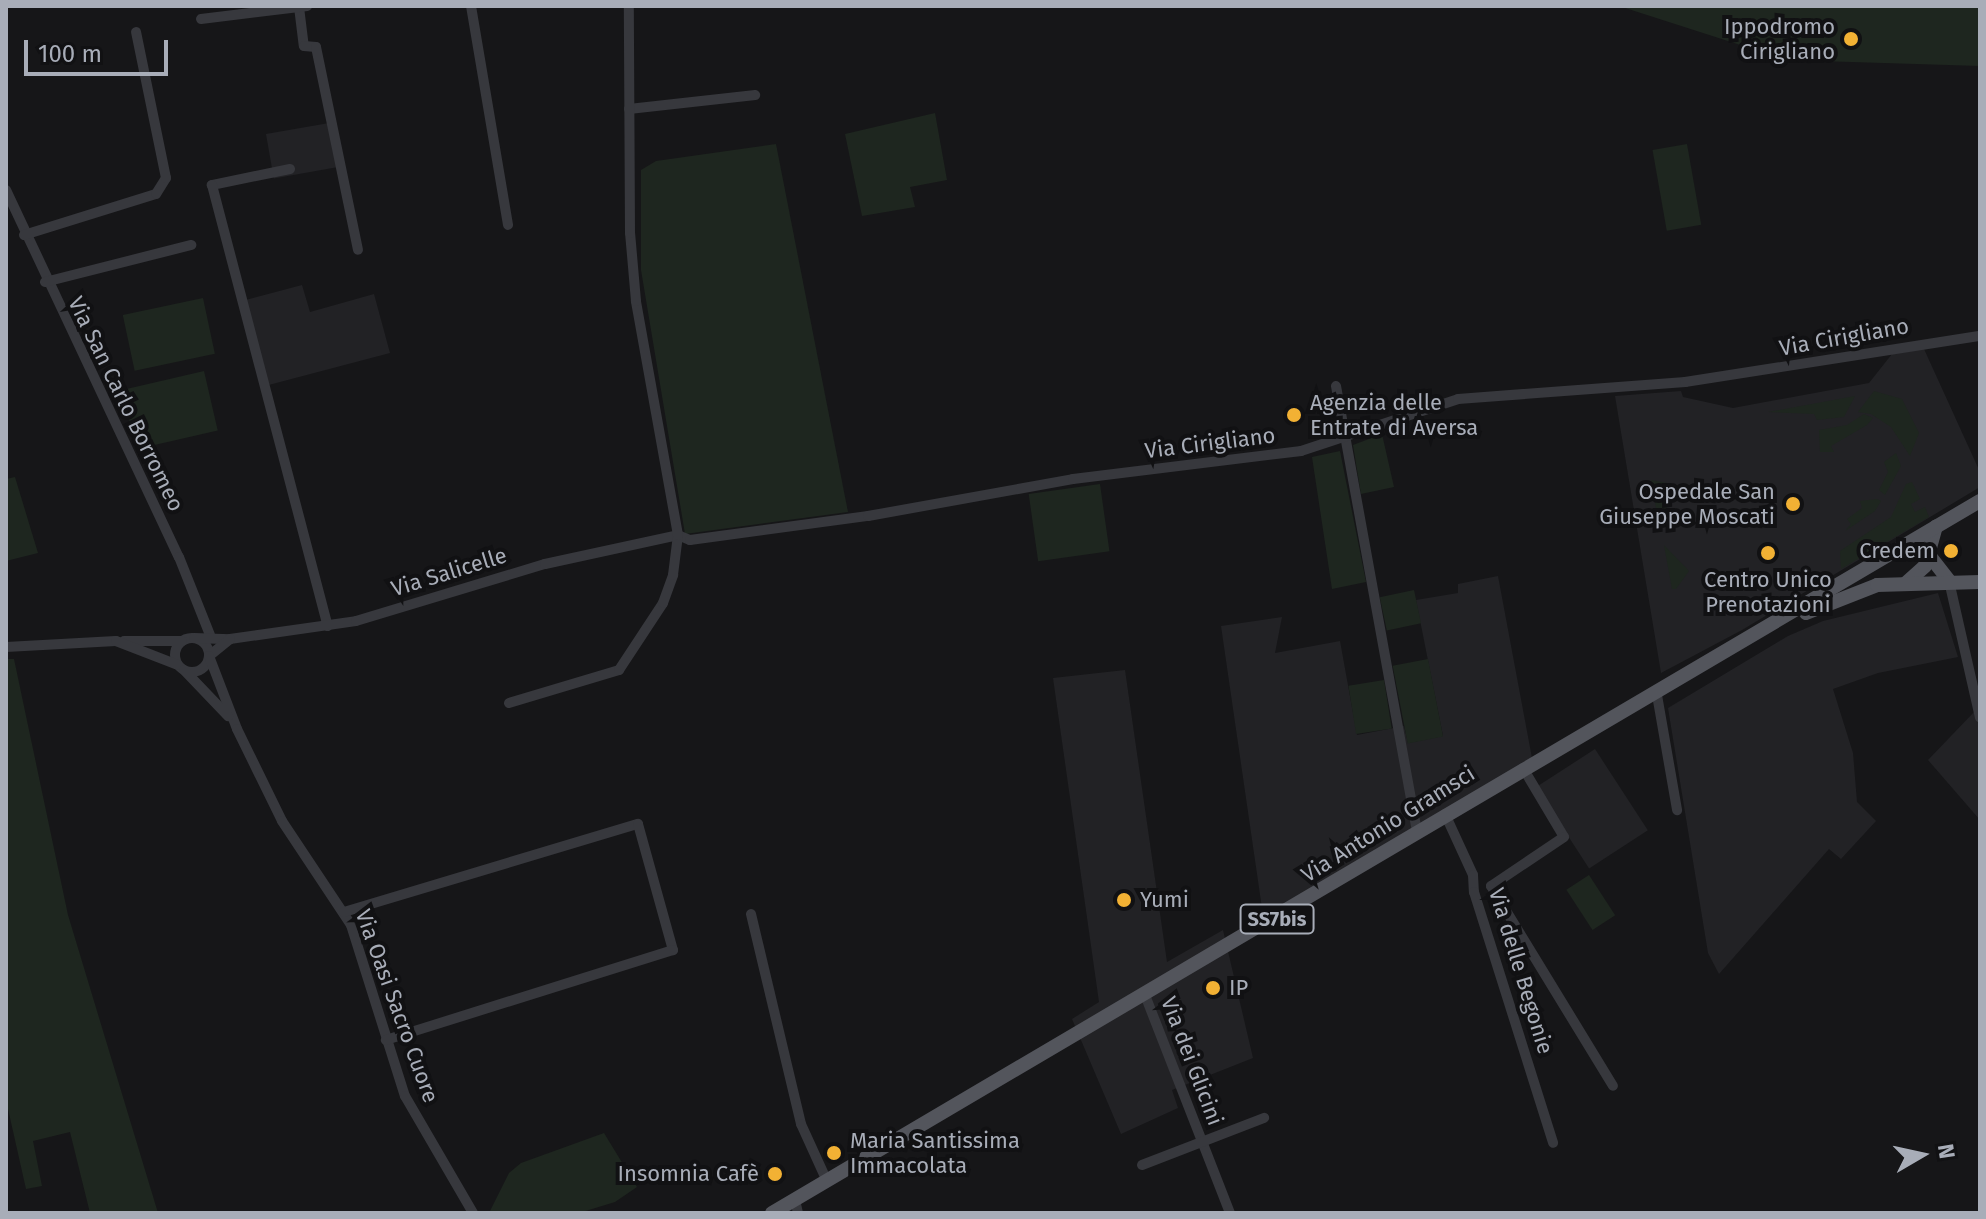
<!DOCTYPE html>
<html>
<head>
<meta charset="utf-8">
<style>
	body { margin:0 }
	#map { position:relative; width:1986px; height:1219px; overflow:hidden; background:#161618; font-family:"Fira Sans",sans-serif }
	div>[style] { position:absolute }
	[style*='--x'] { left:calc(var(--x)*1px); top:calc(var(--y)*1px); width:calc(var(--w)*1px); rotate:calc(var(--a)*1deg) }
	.built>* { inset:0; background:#222225; transform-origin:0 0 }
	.green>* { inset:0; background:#1e261f; transform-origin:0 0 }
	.minor>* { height:10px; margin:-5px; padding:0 5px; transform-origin:5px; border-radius:5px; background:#37383d }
	.minor>.ring { margin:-5px; padding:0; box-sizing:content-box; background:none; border:10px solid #37383d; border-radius:50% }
	.major>* { height:14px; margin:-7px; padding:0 7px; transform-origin:7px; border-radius:7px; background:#53555c }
	.dots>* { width:22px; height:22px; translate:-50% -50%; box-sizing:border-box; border:4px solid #111113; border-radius:50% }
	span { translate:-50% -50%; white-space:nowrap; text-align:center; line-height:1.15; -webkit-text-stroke:8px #111113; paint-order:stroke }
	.shield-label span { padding:2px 6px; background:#111113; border:2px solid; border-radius:6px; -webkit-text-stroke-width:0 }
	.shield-label { font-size:20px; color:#a8adb8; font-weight:700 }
	.poi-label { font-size:22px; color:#a8adb8 }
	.right { translate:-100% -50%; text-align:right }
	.left { translate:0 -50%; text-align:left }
	.street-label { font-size:22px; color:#a8adb8 }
	.frame { position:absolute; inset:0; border:8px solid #a8adb8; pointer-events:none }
	.north { position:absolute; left:1882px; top:1115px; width:80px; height:80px; -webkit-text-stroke:6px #111113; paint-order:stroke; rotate:81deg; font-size:22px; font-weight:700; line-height:32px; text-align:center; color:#a8adb8 }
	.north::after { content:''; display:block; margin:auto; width:28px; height:36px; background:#a8adb8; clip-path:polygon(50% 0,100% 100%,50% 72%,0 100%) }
	.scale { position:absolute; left:24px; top:40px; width:144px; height:36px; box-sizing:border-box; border:4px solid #a8adb8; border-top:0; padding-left:10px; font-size:24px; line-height:28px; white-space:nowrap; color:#a8adb8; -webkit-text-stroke:6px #111113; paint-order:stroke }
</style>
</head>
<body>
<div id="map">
	<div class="built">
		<div style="left:329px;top:123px;width:45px;height:64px;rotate:80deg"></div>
		<div style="clip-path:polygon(302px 285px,310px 312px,374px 294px,390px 353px,261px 387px,238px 302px)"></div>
		<div style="clip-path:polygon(1924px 349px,1980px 472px,1980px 487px,1742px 630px,1661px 673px,1615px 396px,1681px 391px,1683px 397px,1733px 408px,1869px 383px,1892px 354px)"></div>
		<div style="clip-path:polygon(1498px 576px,1532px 758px,1264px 922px,1221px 626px,1282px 617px,1275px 653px,1340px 641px,1357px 735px,1404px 726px,1408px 743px,1443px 736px,1416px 600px,1458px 593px,1458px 584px)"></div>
		<div style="clip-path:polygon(1938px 593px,1958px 657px,1878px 673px,1833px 689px,1853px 753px,1857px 802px,1876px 821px,1841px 859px,1829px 849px,1719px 974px,1708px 953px,1668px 708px,1788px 636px,1823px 621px)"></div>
		<div style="clip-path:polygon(1125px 670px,1167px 962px,1223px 930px,1253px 1058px,1172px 1090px,1178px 1108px,1121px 1134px,1072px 1019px,1099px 1002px,1053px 678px)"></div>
		<div style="clip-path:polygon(1975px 711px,1980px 730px,1980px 820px,1928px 760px)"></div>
		<div style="left:1595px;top:749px;width:97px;height:70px;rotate:57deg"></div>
	</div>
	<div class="green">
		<div style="clip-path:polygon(1619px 6px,1980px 6px,1980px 66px,1787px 60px)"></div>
		<div style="clip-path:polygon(935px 113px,947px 180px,910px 187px,915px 207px,862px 216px,845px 134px)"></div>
		<div style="clip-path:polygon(776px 144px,848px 512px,685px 534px,641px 270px,641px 170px,656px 161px)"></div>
		<div style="left:1687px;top:144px;width:82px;height:35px;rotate:80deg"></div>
		<div style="left:203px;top:298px;width:57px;height:82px;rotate:78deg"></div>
		<div style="left:204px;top:371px;width:61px;height:84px;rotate:77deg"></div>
		<div style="clip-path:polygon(1874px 391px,1902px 399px,1919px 433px,1910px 456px,1891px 427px,1871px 414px,1858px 412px)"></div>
		<div style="clip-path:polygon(1855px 396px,1844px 417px,1817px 420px,1814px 414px,1768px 412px)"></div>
		<div style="clip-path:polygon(1864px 414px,1873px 418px,1867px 425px,1831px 446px,1834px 452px,1820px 452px,1819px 430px,1847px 425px)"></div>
		<div style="clip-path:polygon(1382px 434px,1394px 487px,1361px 494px,1353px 445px)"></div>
		<div style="clip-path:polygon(1340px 451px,1366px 582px,1332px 589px,1312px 457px)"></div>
		<div style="clip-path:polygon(1896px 453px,1901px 466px,1885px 495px,1879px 490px,1888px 472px,1884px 462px)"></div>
		<div style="clip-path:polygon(15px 477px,38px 553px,6px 561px,6px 479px)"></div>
		<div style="clip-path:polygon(1651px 480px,1667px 483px,1676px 495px,1658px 519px)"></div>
		<div style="clip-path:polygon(1912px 482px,1920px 499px,1911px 504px,1915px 512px,1925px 507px,1929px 517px,1841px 569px,1840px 551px,1891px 517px,1906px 484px)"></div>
		<div style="left:1100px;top:484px;width:68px;height:72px;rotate:82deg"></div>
		<div style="clip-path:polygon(1877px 499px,1881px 501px,1875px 511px,1845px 531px,1851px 524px,1847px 519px,1862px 508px,1860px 501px)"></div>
		<div style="clip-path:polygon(1664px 545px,1689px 571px,1676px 589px,1672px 589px)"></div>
		<div style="left:1414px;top:590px;width:34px;height:35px;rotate:78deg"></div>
		<div style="clip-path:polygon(6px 659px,14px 659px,68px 915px,158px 1213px,90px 1213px,70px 1132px,33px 1141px,42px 1186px,26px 1189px,6px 1100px)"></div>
		<div style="left:1428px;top:659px;width:79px;height:36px;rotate:79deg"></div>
		<div style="left:1384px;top:680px;width:49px;height:36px;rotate:81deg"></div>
		<div style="left:1589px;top:875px;width:48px;height:27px;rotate:57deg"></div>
		<div style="clip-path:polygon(604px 1133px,637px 1187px,615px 1202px,579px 1213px,489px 1213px,509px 1173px,521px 1163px)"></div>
	</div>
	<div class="minor">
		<div style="--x:471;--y:6;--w:222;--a:80.4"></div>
		<div style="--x:299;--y:7;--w:39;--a:83"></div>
		<div style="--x:304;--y:46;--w:12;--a:5"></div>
		<div style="--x:316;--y:47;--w:207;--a:78.3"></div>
		<div style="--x:201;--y:19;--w:107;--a:-7"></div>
		<div style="--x:629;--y:109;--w:127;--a:-6.3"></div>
		<div style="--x:290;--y:169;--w:80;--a:168.4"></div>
		<div style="--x:212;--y:185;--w:456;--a:75.3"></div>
		<div style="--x:6;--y:190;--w:406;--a:64.8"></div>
		<div style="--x:179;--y:557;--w:84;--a:68.3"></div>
		<div style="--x:24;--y:235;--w:138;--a:-17.3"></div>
		<div style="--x:156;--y:194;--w:19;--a:-58"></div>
		<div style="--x:166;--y:178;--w:149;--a:-101.6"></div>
		<div style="--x:45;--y:282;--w:151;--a:-14.2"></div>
		<div style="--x:1336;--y:386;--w:453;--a:79.7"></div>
		<div style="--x:678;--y:535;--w:13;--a:23"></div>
		<div style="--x:690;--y:540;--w:180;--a:-7.7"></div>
		<div style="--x:868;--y:516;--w:208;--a:-10.2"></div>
		<div style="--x:1073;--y:479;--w:230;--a:-7"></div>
		<div style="--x:1301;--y:451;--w:165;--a:-18.3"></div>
		<div style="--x:1458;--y:399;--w:228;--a:-4.3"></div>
		<div style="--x:1685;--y:382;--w:299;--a:-8.9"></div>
		<div style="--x:1949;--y:581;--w:140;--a:77.2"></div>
		<div class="ring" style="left:175px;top:638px;width:24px;height:24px"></div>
		<div style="--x:194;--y:638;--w:36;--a:2"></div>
		<div style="--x:230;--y:639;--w:127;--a:-8.1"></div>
		<div style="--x:356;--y:621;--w:197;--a:-16.8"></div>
		<div style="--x:545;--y:564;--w:136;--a:-12.3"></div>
		<div style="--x:230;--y:639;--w:27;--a:141"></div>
		<div style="--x:209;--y:656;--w:78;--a:69"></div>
		<div style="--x:237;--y:729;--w:102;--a:63.9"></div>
		<div style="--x:282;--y:821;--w:125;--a:56.4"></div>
		<div style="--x:351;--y:925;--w:179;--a:72.5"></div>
		<div style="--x:405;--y:1096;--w:135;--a:59.8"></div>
		<div style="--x:124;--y:641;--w:58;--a:0"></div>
		<div style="--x:6;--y:647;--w:110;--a:-3.1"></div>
		<div style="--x:116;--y:641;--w:66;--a:21.2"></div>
		<div style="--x:184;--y:670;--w:64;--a:46.3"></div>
		<div style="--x:1657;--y:695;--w:117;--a:80.1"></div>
		<div style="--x:509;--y:703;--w:115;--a:-16.7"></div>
		<div style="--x:619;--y:670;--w:80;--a:-56.7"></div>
		<div style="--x:663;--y:603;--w:30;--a:-70"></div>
		<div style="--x:673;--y:575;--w:40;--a:-82.9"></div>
		<div style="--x:678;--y:535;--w:238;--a:-100.2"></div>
		<div style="--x:636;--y:301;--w:68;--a:-95"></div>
		<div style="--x:630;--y:233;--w:227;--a:-90.3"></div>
		<div style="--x:1523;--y:768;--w:80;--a:59.3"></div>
		<div style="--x:1564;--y:837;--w:88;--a:146.1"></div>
		<div style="--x:1491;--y:886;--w:234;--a:58.6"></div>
		<div style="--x:1445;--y:814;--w:67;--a:65.3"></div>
		<div style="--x:1473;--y:875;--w:17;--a:87"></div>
		<div style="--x:1474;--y:892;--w:263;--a:72.5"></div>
		<div style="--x:344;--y:912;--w:307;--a:-16.7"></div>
		<div style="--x:638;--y:824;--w:131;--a:74.5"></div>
		<div style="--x:673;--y:950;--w:301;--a:162.6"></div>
		<div style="--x:751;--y:914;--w:216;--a:76.6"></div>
		<div style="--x:801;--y:1124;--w:63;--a:65.5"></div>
		<div style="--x:1145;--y:995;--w:234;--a:68.7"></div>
		<div style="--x:1142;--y:1165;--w:131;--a:-21.1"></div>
		<div style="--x:795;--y:1200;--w:13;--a:77"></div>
	</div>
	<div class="major">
		<div style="--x:1904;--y:545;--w:27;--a:22"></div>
		<div style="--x:1929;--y:555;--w:33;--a:52"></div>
		<div style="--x:1905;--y:584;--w:27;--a:-42"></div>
		<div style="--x:1925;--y:566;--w:41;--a:-74.6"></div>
		<div style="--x:1806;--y:613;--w:76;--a:-21.5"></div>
		<div style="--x:1877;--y:585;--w:103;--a:-1.7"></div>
		<div style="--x:772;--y:1213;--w:1402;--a:-30.52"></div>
	</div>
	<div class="dots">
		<div style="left:1851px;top:39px;background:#f2b134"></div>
		<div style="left:1294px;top:415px;background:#f2b134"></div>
		<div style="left:1793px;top:504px;background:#f2b134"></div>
		<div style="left:1951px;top:551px;background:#f2b134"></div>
		<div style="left:1768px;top:553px;background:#f2b134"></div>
		<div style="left:1124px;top:900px;background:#f2b134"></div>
		<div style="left:1213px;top:988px;background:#f2b134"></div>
		<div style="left:834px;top:1153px;background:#f2b134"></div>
		<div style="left:775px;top:1174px;background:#f2b134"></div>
	</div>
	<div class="shield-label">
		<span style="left:1277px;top:919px">SS7bis</span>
	</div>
	<div class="poi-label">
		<span class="right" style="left:1835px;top:39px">Ippodromo<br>Cirigliano</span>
		<span class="left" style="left:1310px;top:415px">Agenzia delle<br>Entrate di Aversa</span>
		<span class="right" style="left:1775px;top:504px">Ospedale San<br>Giuseppe Moscati</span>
		<span class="right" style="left:1935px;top:551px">Credem</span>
		<span style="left:1768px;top:592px">Centro Unico<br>Prenotazioni</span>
		<span class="left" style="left:1140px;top:900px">Yumi</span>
		<span class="left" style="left:1229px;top:988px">IP</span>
		<span class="left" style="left:850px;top:1153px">Maria Santissima<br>Immacolata</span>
		<span class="right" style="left:759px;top:1174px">Insomnia Cafè</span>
	</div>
	<div class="street-label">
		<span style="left:1844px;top:337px;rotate:-10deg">Via Cirigliano</span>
		<span style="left:126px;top:404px;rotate:64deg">Via San Carlo Borromeo</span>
		<span style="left:1210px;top:443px;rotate:-7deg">Via Cirigliano</span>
		<span style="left:449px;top:572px;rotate:-17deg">Via Salicelle</span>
		<span style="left:1388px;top:824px;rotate:-32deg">Via Antonio Gramsci</span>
		<span style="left:1521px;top:971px;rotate:73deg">Via delle Begonie</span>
		<span style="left:397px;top:1006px;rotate:70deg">Via Oasi Sacro Cuore</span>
		<span style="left:1192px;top:1061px;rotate:69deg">Via dei Glicini</span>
	</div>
	<div class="frame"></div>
	<div class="north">N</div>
	<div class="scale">100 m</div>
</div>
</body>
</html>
